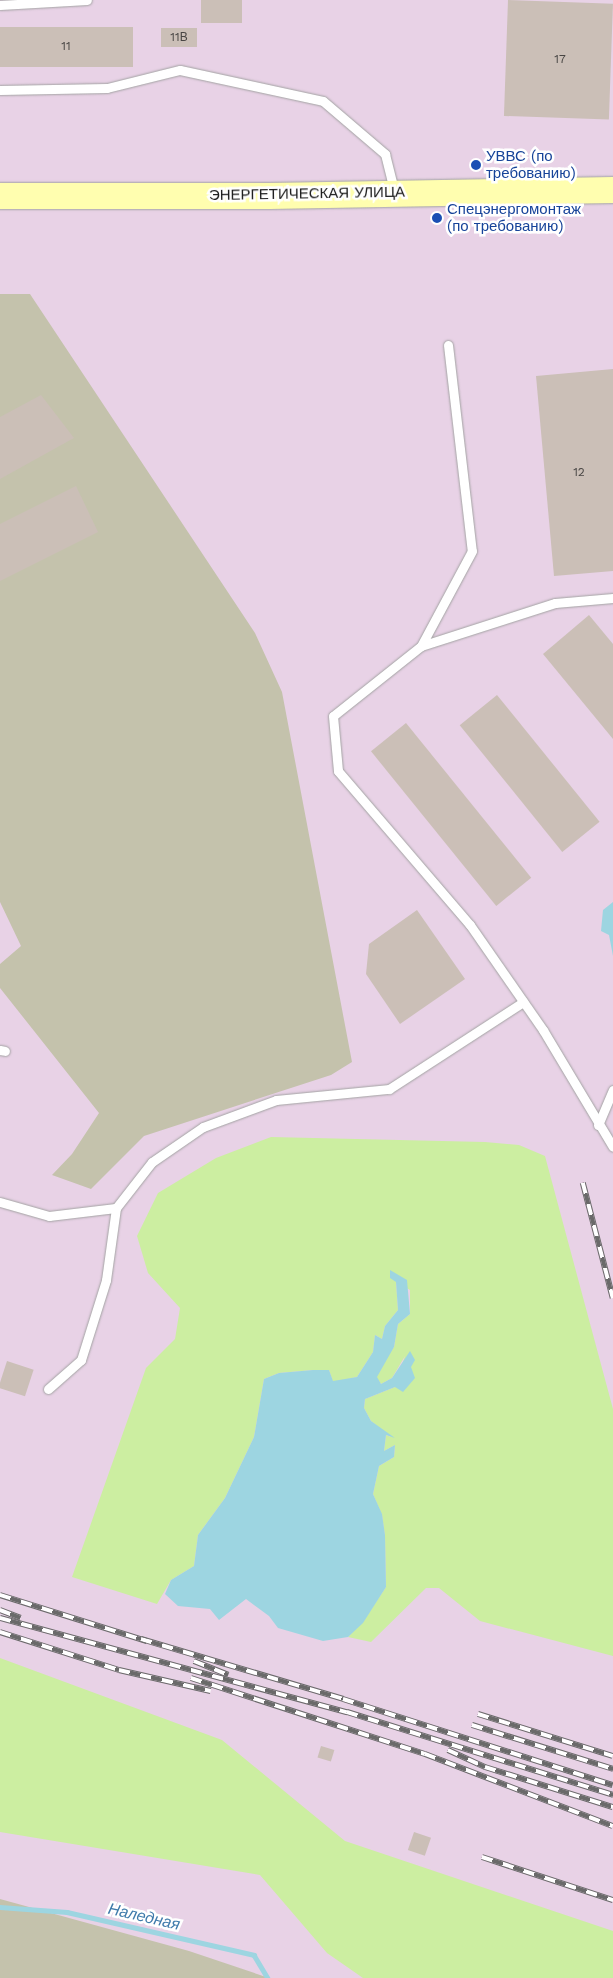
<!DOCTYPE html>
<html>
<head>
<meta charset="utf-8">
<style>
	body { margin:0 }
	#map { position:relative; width:613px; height:1978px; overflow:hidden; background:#efe9e1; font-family:"Work Sans",sans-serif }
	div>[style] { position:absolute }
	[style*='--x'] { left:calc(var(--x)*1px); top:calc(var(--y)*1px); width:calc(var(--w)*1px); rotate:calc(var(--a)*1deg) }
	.industrial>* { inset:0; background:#e8d2e6; transform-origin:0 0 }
	.construction>* { inset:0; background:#c4c2ac }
	.grass>* { inset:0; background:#cceea1 }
	.water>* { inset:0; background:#9dd5e1 }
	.stream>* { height:4.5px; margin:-2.25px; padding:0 2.25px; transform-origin:2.25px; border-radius:2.25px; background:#9dd5e1 }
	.building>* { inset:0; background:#cbbfb7; transform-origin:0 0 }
	.roads { filter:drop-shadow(0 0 1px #a3a3a3) drop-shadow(0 0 1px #a3a3a3) }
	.lane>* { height:9px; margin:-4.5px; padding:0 4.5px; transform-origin:4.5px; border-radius:4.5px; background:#fff }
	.secondary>* { height:26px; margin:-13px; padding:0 13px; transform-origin:13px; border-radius:13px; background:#fffeaf }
	.rail>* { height:5.5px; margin-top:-2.75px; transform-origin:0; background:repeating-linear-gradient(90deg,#fff 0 11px,#6a6a6a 0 22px); box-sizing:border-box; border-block:1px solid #6a6a6a }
	.dots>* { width:14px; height:14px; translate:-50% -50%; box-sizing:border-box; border:2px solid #fff; border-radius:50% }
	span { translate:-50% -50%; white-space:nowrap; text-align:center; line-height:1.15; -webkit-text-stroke:5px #fff; paint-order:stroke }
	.number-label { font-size:12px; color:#484543 }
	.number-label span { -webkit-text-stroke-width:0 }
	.transit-label { font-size:15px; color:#164399 }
	.left { translate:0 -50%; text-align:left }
	.street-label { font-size:15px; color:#1c1c1c }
	.water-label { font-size:16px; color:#3f7bab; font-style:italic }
</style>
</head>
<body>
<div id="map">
	<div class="industrial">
		<div style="left:0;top:0;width:613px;height:1978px"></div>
	</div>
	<div class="construction">
		<div style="clip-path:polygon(0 294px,30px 294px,255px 633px,282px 692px,352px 1062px,331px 1075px,144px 1136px,91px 1189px,52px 1175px,72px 1154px,99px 1113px,0 988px,0 964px,21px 946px,0 902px)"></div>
		<div style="clip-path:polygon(0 1899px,189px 1951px,269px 1978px,0 1978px)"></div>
	</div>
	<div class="grass">
		<div style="clip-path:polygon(271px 1137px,485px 1142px,519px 1145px,545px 1156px,613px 1409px,613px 1656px,480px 1621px,439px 1588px,426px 1588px,371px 1642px,348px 1637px,364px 1620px,386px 1587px,385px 1536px,382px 1515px,373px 1494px,379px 1466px,394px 1457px,395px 1445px,384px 1451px,386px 1435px,391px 1437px,371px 1421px,364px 1408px,365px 1399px,395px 1387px,405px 1356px,392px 1378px,381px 1384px,376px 1377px,378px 1369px,394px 1347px,398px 1324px,410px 1314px,410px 1290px,396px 1282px,398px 1310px,385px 1326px,382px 1339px,375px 1335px,373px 1352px,357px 1377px,333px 1382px,329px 1370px,313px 1370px,279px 1373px,264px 1379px,254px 1437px,225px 1498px,198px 1535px,194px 1566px,171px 1580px,157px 1604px,72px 1577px,146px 1368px,175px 1339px,180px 1308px,148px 1273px,137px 1236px,158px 1193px,216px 1158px)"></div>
		<div style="clip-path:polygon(0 1658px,222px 1740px,345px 1841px,613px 1931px,613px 1978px,363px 1978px,327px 1953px,260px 1875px,0 1832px)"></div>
	</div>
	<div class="water">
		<div style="clip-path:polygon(613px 902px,613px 956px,609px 935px,601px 931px,603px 910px)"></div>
		<div style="clip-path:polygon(390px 1270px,407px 1280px,410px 1314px,398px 1324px,394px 1347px,377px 1377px,381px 1384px,392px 1378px,410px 1351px,415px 1360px,411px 1367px,415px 1378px,403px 1392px,395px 1387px,365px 1399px,364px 1408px,371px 1421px,395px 1438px,386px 1435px,384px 1451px,395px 1445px,394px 1457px,379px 1466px,373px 1494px,382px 1514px,385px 1535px,386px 1587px,363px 1623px,348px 1637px,323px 1641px,278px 1628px,269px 1616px,246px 1599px,219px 1620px,210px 1609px,178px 1606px,165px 1594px,171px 1580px,194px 1566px,198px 1535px,225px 1498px,254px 1437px,264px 1379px,279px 1373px,313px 1370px,329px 1370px,333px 1381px,357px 1377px,373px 1352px,375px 1335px,382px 1339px,385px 1326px,398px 1310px,396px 1282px,390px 1278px)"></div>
	</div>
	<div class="stream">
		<div style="--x:0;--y:1907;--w:67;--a:4.3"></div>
		<div style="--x:67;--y:1912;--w:192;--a:12.9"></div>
		<div style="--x:254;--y:1955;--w:27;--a:59"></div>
	</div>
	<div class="building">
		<div style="left:201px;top:0;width:41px;height:23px"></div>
		<div style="left:508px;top:0;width:105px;height:116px;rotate:2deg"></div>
		<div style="left:0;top:27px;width:133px;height:40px"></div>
		<div style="left:161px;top:28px;width:36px;height:19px"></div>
		<div style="clip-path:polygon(613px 369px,613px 571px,554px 576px,536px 376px)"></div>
		<div style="clip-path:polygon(41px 395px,74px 438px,0 479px,0 417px)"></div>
		<div style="clip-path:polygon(76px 486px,98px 532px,0 581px,0 524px)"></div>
		<div style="clip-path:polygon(589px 615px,613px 644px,613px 739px,543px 654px)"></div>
		<div style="left:497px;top:695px;width:163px;height:48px;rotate:51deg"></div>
		<div style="left:406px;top:723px;width:199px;height:45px;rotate:51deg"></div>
		<div style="clip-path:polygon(417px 910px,465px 979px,400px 1024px,366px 974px,369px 944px)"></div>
		<div style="left:7px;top:1361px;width:28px;height:28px;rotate:18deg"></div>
		<div style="left:321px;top:1746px;width:14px;height:12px;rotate:17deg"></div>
		<div style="left:414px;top:1832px;width:18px;height:19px;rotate:19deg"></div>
	</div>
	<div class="roads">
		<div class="lane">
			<div style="--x:0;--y:5;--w:87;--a:-3.3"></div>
			<div style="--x:0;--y:90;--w:107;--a:-1.1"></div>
			<div style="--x:107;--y:88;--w:75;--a:-13.9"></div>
			<div style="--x:180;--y:70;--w:146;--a:12.2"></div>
			<div style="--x:323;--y:101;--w:82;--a:40.5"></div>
			<div style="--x:385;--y:154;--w:38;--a:76"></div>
			<div style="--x:448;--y:345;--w:207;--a:83.4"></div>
			<div style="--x:472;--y:551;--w:108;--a:118.2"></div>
			<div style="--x:421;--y:646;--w:112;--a:141.5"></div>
			<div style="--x:333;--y:716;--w:55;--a:84.8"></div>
			<div style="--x:338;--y:771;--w:203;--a:49.4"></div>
			<div style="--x:470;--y:925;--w:128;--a:55.2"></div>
			<div style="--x:543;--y:1030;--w:136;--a:59.1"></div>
			<div style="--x:421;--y:646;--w:141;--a:-17.8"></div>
			<div style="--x:555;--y:603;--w:58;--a:-4.9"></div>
			<div style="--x:0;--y:1050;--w:5;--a:11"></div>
			<div style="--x:598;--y:1125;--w:38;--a:-67"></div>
			<div style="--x:0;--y:1202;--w:51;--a:15.9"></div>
			<div style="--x:49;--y:1216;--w:67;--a:-6.8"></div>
			<div style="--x:116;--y:1208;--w:58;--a:-52"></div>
			<div style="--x:152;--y:1162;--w:62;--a:-34.5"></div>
			<div style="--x:203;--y:1127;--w:78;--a:-20.3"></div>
			<div style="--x:276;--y:1100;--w:114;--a:-5.6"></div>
			<div style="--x:389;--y:1089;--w:160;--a:-33"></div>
			<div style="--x:48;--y:1389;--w:44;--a:-41.3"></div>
			<div style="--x:81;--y:1360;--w:84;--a:-72.6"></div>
			<div style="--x:106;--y:1280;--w:73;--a:-82.1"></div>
		</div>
		<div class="secondary">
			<div style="--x:0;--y:196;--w:269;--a:0"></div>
			<div style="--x:269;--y:196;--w:344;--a:-1"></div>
		</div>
	</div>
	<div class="rail">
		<div style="--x:583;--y:1183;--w:119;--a:75.4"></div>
		<div style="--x:0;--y:1595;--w:154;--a:17.4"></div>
		<div style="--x:0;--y:1610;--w:22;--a:21"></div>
		<div style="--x:0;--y:1618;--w:360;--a:15.2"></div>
		<div style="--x:347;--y:1712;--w:279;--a:17.3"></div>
		<div style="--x:0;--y:1632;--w:125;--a:17.7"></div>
		<div style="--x:119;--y:1670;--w:94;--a:12.9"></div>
		<div style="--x:141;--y:1639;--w:211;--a:16.5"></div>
		<div style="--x:343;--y:1699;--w:283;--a:17.7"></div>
		<div style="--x:194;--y:1661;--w:37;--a:22"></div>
		<div style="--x:191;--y:1678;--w:246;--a:18"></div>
		<div style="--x:425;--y:1754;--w:201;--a:21"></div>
		<div style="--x:478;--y:1714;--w:141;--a:17.3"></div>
		<div style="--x:472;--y:1725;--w:148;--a:17.3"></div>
		<div style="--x:448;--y:1750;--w:41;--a:24.7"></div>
		<div style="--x:485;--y:1767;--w:134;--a:17.4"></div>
		<div style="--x:482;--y:1857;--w:138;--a:18.2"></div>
	</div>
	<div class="dots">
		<div style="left:476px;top:165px;background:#1a4fb4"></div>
		<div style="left:437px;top:218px;background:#1a4fb4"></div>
	</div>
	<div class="number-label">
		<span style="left:179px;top:38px">11В</span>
		<span style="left:66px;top:47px">11</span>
		<span style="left:560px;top:60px">17</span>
		<span style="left:579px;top:473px">12</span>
	</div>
	<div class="transit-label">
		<span class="left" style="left:486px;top:165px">УВВС (по<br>требованию)</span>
		<span class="left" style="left:447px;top:218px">Спецэнергомонтаж<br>(по требованию)</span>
	</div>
	<div class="street-label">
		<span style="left:307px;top:194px;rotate:-1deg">ЭНЕРГЕТИЧЕСКАЯ УЛИЦА</span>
	</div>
	<div class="water-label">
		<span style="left:144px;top:1917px;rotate:13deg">Наледная</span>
	</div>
</div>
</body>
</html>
